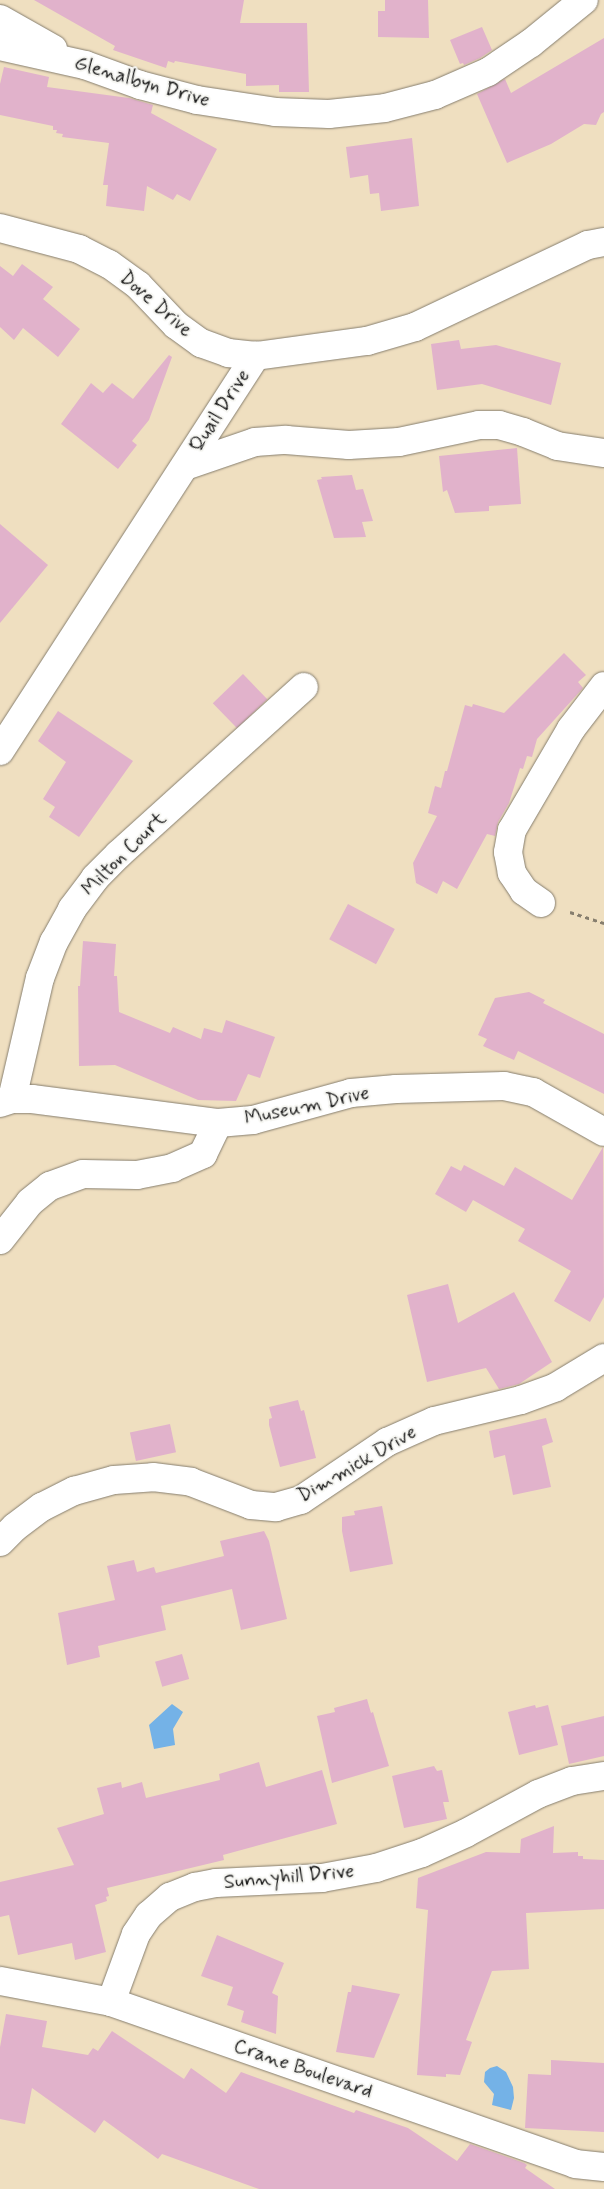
<!DOCTYPE html>
<html>
<head>
<meta charset="utf-8">
<style>
	body { margin:0 }
	#map { position:relative; width:604px; height:2189px; overflow:hidden; background:#efdfc0; font-family:Mynerve,sans-serif }
	div>[style] { position:absolute }
	[style*='--x'] { left:calc(var(--x)*1px); top:calc(var(--y)*1px); width:calc(var(--w)*1px); rotate:calc(var(--a)*1deg) }
	.water>* { inset:0; background:#74b2e7 }
	.building>* { inset:0; background:#e1b2cb; transform-origin:0 0 }
	.path>* { height:3px; margin-top:-1.5px; transform-origin:0; background:repeating-linear-gradient(90deg,#867e6e 0 4px,transparent 0 8px) }
	.roads { filter:drop-shadow(0 0 1px #867e6e) drop-shadow(0 0 1px #867e6e) }
	.minor>* { height:28px; margin:-14px; padding:0 14px; transform-origin:14px; border-radius:14px; background:#fff }
	span { translate:-50% -50%; white-space:nowrap; text-align:center; line-height:1.15; -webkit-text-stroke:4px #f6f6f2; paint-order:stroke }
	.street-label { font-size:20px; color:#1c1c1c }
</style>
</head>
<body>
<div id="map">
	<div class="water">
		<div style="clip-path:polygon(172px 1704px,183px 1712px,173px 1729px,175px 1745px,154px 1749px,149px 1725px)"></div>
		<div style="clip-path:polygon(497px 2066px,506px 2072px,513px 2087px,514px 2098px,511px 2110px,492px 2105px,494px 2094px,484px 2082px,485px 2072px,490px 2068px)"></div>
	</div>
	<div class="building">
		<div style="clip-path:polygon(34px 0,244px 0,240px 23px,307px 23px,309px 92px,279px 92px,279px 85px,246px 86px,246px 74px,175px 61px,174px 63px,168px 61px,166px 68px,113px 50px,115px 46px)"></div>
		<div style="clip-path:polygon(385px 0,428px 0,429px 38px,378px 37px,378px 11px,385px 11px)"></div>
		<div style="clip-path:polygon(482px 27px,492px 50px,480px 58px,464px 65px,463px 63px,460px 64px,450px 40px)"></div>
		<div style="clip-path:polygon(604px 38px,604px 112px,601px 114px,596px 125px,584px 124px,551px 144px,507px 163px,477px 94px,505px 79px,511px 93px)"></div>
		<div style="clip-path:polygon(4px 67px,49px 77px,47px 87px,129px 98px,153px 105px,151px 113px,217px 149px,190px 201px,177px 194px,173px 200px,147px 186px,144px 211px,106px 206px,108px 185px,103px 185px,109px 143px,62px 137px,63px 134px,56px 133px,57px 130px,53px 130px,53px 126px,0 115px,0 84px)"></div>
		<div style="clip-path:polygon(412px 138px,419px 206px,381px 211px,379px 193px,370px 194px,368px 175px,350px 178px,346px 147px)"></div>
		<div style="clip-path:polygon(22px 264px,53px 287px,43px 299px,80px 329px,58px 357px,23px 328px,14px 340px,0 327px,0 266px,13px 276px)"></div>
		<div style="clip-path:polygon(459px 340px,461px 349px,496px 345px,561px 363px,551px 405px,482px 384px,437px 390px,431px 344px)"></div>
		<div style="clip-path:polygon(169px 355px,172px 357px,149px 420px,132px 441px,137px 445px,118px 469px,61px 424px,91px 383px,103px 393px,112px 383px,133px 399px)"></div>
		<div style="clip-path:polygon(517px 448px,521px 504px,489px 506px,489px 511px,455px 513px,447px 490px,443px 492px,439px 456px)"></div>
		<div style="clip-path:polygon(352px 475px,356px 490px,363px 489px,373px 521px,362px 522px,366px 537px,334px 538px,317px 480px,322px 479px,321px 477px)"></div>
		<div style="clip-path:polygon(0 524px,48px 565px,0 623px)"></div>
		<div style="clip-path:polygon(564px 653px,586px 675px,578px 682px,583px 688px,537px 739px,532px 757px,527px 756px,523px 769px,520px 768px,509px 803px,498px 822px,495px 836px,487px 834px,457px 889px,443px 881px,437px 894px,416px 883px,413px 863px,437px 816px,428px 813px,435px 786px,441px 788px,445px 771px,447px 771px,465px 705px,472px 707px,473px 704px,504px 713px)"></div>
		<div style="left:243px;top:674px;width:35px;height:42px;rotate:46deg"></div>
		<div style="clip-path:polygon(58px 711px,133px 761px,79px 837px,49px 817px,55px 807px,43px 799px,66px 762px,38px 741px)"></div>
		<div style="left:348px;top:904px;width:53px;height:40px;rotate:28deg"></div>
		<div style="clip-path:polygon(83px 941px,116px 944px,114px 976px,117px 976px,119px 1012px,170px 1033px,173px 1027px,201px 1039px,204px 1028px,222px 1033px,226px 1020px,275px 1037px,260px 1078px,248px 1074px,236px 1101px,198px 1100px,115px 1065px,79px 1066px,78px 986px,80px 986px)"></div>
		<div style="clip-path:polygon(529px 992px,545px 1000px,543px 1003px,604px 1034px,604px 1094px,518px 1051px,514px 1060px,483px 1046px,487px 1039px,478px 1035px,495px 998px)"></div>
		<div style="clip-path:polygon(603px 1147px,604px 1297px,590px 1322px,554px 1301px,571px 1271px,518px 1241px,525px 1229px,473px 1200px,466px 1212px,435px 1194px,451px 1166px,461px 1171px,464px 1165px,504px 1186px,515px 1167px,572px 1200px)"></div>
		<div style="clip-path:polygon(448px 1284px,458px 1323px,514px 1292px,552px 1362px,519px 1384px,499px 1389px,486px 1368px,427px 1382px,407px 1295px)"></div>
		<div style="clip-path:polygon(298px 1400px,301px 1411px,304px 1410px,316px 1458px,280px 1467px,269px 1425px,269px 1419px,272px 1418px,269px 1407px)"></div>
		<div style="clip-path:polygon(546px 1418px,553px 1442px,542px 1446px,551px 1487px,513px 1495px,505px 1455px,494px 1458px,489px 1431px)"></div>
		<div style="left:170px;top:1424px;width:29px;height:41px;rotate:78deg"></div>
		<div style="clip-path:polygon(382px 1506px,393px 1564px,350px 1572px,342px 1531px,342px 1517px,355px 1515px,354px 1511px)"></div>
		<div style="clip-path:polygon(264px 1531px,269px 1541px,287px 1619px,241px 1630px,232px 1589px,161px 1606px,166px 1630px,98px 1646px,100px 1657px,67px 1665px,58px 1613px,115px 1600px,107px 1566px,134px 1560px,137px 1572px,154px 1567px,156px 1573px,224px 1556px,220px 1541px)"></div>
		<div style="left:182px;top:1654px;width:26px;height:28px;rotate:74deg"></div>
		<div style="clip-path:polygon(367px 1699px,371px 1713px,373px 1712px,377px 1726px,389px 1766px,332px 1783px,317px 1716px,335px 1712px,334px 1708px)"></div>
		<div style="clip-path:polygon(535px 1705px,536px 1708px,548px 1705px,558px 1745px,519px 1755px,508px 1712px)"></div>
		<div style="clip-path:polygon(604px 1716px,604px 1756px,569px 1764px,561px 1726px)"></div>
		<div style="clip-path:polygon(259px 1762px,266px 1787px,322px 1770px,337px 1824px,223px 1855px,224px 1860px,107px 1888px,109px 1896px,106px 1897px,107px 1901px,95px 1905px,106px 1952px,75px 1960px,72px 1943px,18px 1955px,9px 1915px,0 1917px,0 1882px,74px 1865px,57px 1828px,104px 1814px,97px 1788px,121px 1782px,122px 1788px,142px 1782px,146px 1798px,220px 1780px,219px 1774px)"></div>
		<div style="clip-path:polygon(434px 1766px,437px 1771px,442px 1770px,449px 1802px,443px 1802px,447px 1819px,404px 1828px,392px 1776px)"></div>
		<div style="clip-path:polygon(554px 1826px,553px 1853px,578px 1852px,578px 1856px,583px 1856px,583px 1859px,604px 1860px,604px 1909px,526px 1913px,529px 1969px,492px 1971px,466px 2040px,472px 2042px,460px 2075px,446px 2074px,446px 2077px,417px 2075px,428px 1910px,416px 1908px,418px 1878px,486px 1852px,520px 1853px,521px 1839px)"></div>
		<div style="clip-path:polygon(217px 1935px,284px 1963px,272px 1993px,278px 1996px,276px 2034px,241px 2022px,244px 2011px,227px 2005px,233px 1987px,201px 1976px)"></div>
		<div style="clip-path:polygon(352px 1985px,400px 1994px,374px 2058px,336px 2052px,348px 1992px,351px 1992px)"></div>
		<div style="clip-path:polygon(6px 2014px,47px 2021px,42px 2047px,88px 2055px,93px 2048px,98px 2051px,112px 2031px,184px 2079px,191px 2068px,226px 2093px,241px 2072px,354px 2113px,356px 2110px,408px 2128px,457px 2161px,470px 2144px,524px 2163px,527px 2165px,525px 2168px,555px 2189px,259px 2189px,162px 2154px,158px 2159px,104px 2120px,95px 2133px,32px 2088px,25px 2124px,0 2119px,0 2047px)"></div>
		<div style="clip-path:polygon(551px 2060px,604px 2063px,604px 2132px,525px 2128px,528px 2074px,551px 2075px)"></div>
	</div>
	<div class="path">
		<div style="--x:570;--y:912;--w:36;--a:18"></div>
	</div>
	<div class="roads">
		<div class="minor">
			<div style="--x:0;--y:19;--w:61;--a:29.5"></div>
			<div style="--x:0;--y:46;--w:87;--a:12.6"></div>
			<div style="--x:85;--y:65;--w:59;--a:20"></div>
			<div style="--x:140;--y:85;--w:59;--a:14.7"></div>
			<div style="--x:197;--y:100;--w:79;--a:8.7"></div>
			<div style="--x:275;--y:112;--w:54;--a:2.1"></div>
			<div style="--x:329;--y:114;--w:56;--a:-6.1"></div>
			<div style="--x:385;--y:108;--w:52;--a:-14.6"></div>
			<div style="--x:435;--y:95;--w:58;--a:-23.5"></div>
			<div style="--x:488;--y:72;--w:52;--a:-34"></div>
			<div style="--x:531;--y:43;--w:68;--a:-39.1"></div>
			<div style="--x:0;--y:228;--w:82;--a:14.9"></div>
			<div style="--x:79;--y:249;--w:34;--a:27"></div>
			<div style="--x:109;--y:264;--w:36;--a:36"></div>
			<div style="--x:138;--y:285;--w:55;--a:46.5"></div>
			<div style="--x:176;--y:325;--w:31;--a:36"></div>
			<div style="--x:201;--y:343;--w:29;--a:20"></div>
			<div style="--x:228;--y:353;--w:28;--a:6"></div>
			<div style="--x:185;--y:466;--w:74;--a:-18.9"></div>
			<div style="--x:255;--y:442;--w:31;--a:-4"></div>
			<div style="--x:286;--y:440;--w:63;--a:4.5"></div>
			<div style="--x:349;--y:445;--w:50;--a:-3.4"></div>
			<div style="--x:399;--y:442;--w:82;--a:-12"></div>
			<div style="--x:479;--y:425;--w:20;--a:0"></div>
			<div style="--x:499;--y:425;--w:25;--a:16"></div>
			<div style="--x:523;--y:432;--w:37;--a:22"></div>
			<div style="--x:557;--y:446;--w:48;--a:8.5"></div>
			<div style="--x:0;--y:751;--w:471;--a:-57.1"></div>
			<div style="--x:256;--y:356;--w:112;--a:-7.7"></div>
			<div style="--x:367;--y:341;--w:50;--a:-16.3"></div>
			<div style="--x:415;--y:327;--w:191;--a:-25.4"></div>
			<div style="--x:588;--y:245;--w:16;--a:-11"></div>
			<div style="--x:541;--y:903;--w:21;--a:-145"></div>
			<div style="--x:524;--y:891;--w:22;--a:-124"></div>
			<div style="--x:512;--y:873;--w:21;--a:-101"></div>
			<div style="--x:508;--y:852;--w:22;--a:-80"></div>
			<div style="--x:512;--y:830;--w:117;--a:-59.7"></div>
			<div style="--x:571;--y:729;--w:54;--a:-52.5"></div>
			<div style="--x:12;--y:1099;--w:124;--a:-77"></div>
			<div style="--x:40;--y:978;--w:39;--a:-69"></div>
			<div style="--x:54;--y:942;--w:38;--a:-61"></div>
			<div style="--x:72;--y:909;--w:39;--a:-53"></div>
			<div style="--x:95;--y:878;--w:34;--a:-45"></div>
			<div style="--x:119;--y:854;--w:249;--a:-42.1"></div>
			<div style="--x:0;--y:1103;--w:13;--a:-18"></div>
			<div style="--x:12;--y:1099;--w:20;--a:0"></div>
			<div style="--x:32;--y:1099;--w:188;--a:7.4"></div>
			<div style="--x:218;--y:1123;--w:35;--a:-5"></div>
			<div style="--x:253;--y:1120;--w:102;--a:-15.4"></div>
			<div style="--x:351;--y:1093;--w:45;--a:-5.1"></div>
			<div style="--x:396;--y:1089;--w:108;--a:-1.6"></div>
			<div style="--x:504;--y:1086;--w:30;--a:12"></div>
			<div style="--x:533;--y:1092;--w:81;--a:29.4"></div>
			<div style="--x:0;--y:1240;--w:48;--a:-51.7"></div>
			<div style="--x:30;--y:1202;--w:26;--a:-39"></div>
			<div style="--x:50;--y:1186;--w:35;--a:-20"></div>
			<div style="--x:83;--y:1174;--w:54;--a:1.1"></div>
			<div style="--x:137;--y:1175;--w:36;--a:-11"></div>
			<div style="--x:172;--y:1168;--w:34;--a:-24"></div>
			<div style="--x:203;--y:1154;--w:34;--a:-64"></div>
			<div style="--x:0;--y:1542;--w:21;--a:-45"></div>
			<div style="--x:15;--y:1527;--w:34;--a:-37"></div>
			<div style="--x:42;--y:1507;--w:36;--a:-27"></div>
			<div style="--x:74;--y:1491;--w:41;--a:-15.4"></div>
			<div style="--x:114;--y:1480;--w:39;--a:-4"></div>
			<div style="--x:153;--y:1477;--w:38;--a:7"></div>
			<div style="--x:191;--y:1482;--w:64;--a:21"></div>
			<div style="--x:251;--y:1505;--w:25;--a:5"></div>
			<div style="--x:276;--y:1507;--w:26;--a:-16"></div>
			<div style="--x:301;--y:1500;--w:104;--a:-34"></div>
			<div style="--x:387;--y:1442;--w:51;--a:-24.1"></div>
			<div style="--x:434;--y:1421;--w:89;--a:-13.6"></div>
			<div style="--x:521;--y:1400;--w:37;--a:-20"></div>
			<div style="--x:556;--y:1387;--w:56;--a:-31.1"></div>
			<div style="--x:0;--y:1981;--w:113;--a:10.7"></div>
			<div style="--x:111;--y:2002;--w:491;--a:19.2"></div>
			<div style="--x:575;--y:2164;--w:29;--a:6"></div>
			<div style="--x:111;--y:2002;--w:72;--a:-69.8"></div>
			<div style="--x:136;--y:1934;--w:23;--a:-56"></div>
			<div style="--x:149;--y:1915;--w:28;--a:-41"></div>
			<div style="--x:170;--y:1897;--w:27;--a:-22"></div>
			<div style="--x:195;--y:1887;--w:21;--a:-11"></div>
			<div style="--x:216;--y:1883;--w:106;--a:-2.7"></div>
			<div style="--x:322;--y:1878;--w:55;--a:-10.5"></div>
			<div style="--x:376;--y:1868;--w:48;--a:-18.1"></div>
			<div style="--x:422;--y:1853;--w:48;--a:-24.4"></div>
			<div style="--x:466;--y:1833;--w:82;--a:-28.4"></div>
			<div style="--x:538;--y:1794;--w:36;--a:-21"></div>
			<div style="--x:572;--y:1781;--w:32;--a:-9"></div>
		</div>
	</div>
	<div class="street-label">
		<span style="left:142px;top:82px;rotate:16deg">Glenalbyn Drive</span>
		<span style="left:156px;top:304px;rotate:41deg">Dove Drive</span>
		<span style="left:220px;top:411px;rotate:-57deg">Quail Drive</span>
		<span style="left:124px;top:854px;rotate:-45deg">Milton Court</span>
		<span style="left:307px;top:1106px;rotate:-12deg">Museum Drive</span>
		<span style="left:357px;top:1464px;rotate:-30deg">Dimmick Drive</span>
		<span style="left:289px;top:1877px;rotate:-5deg">Sunnyhill Drive</span>
		<span style="left:303px;top:2069px;rotate:19deg">Crane Boulevard</span>
	</div>
</div>
</body>
</html>
